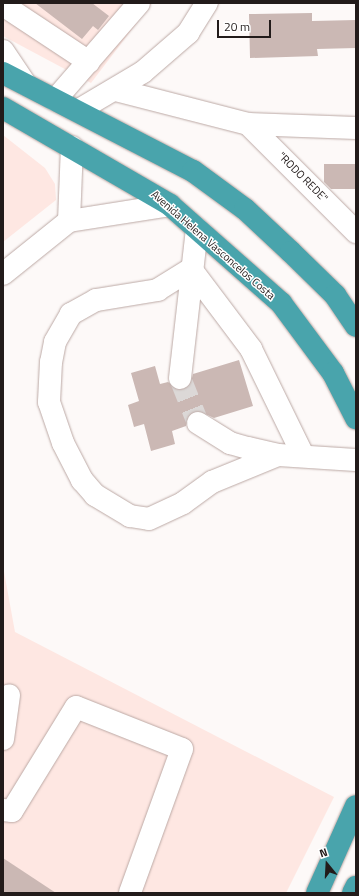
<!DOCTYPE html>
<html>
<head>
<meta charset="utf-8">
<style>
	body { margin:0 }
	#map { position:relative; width:359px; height:896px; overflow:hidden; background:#fdf9f8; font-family:"Titillium Web",sans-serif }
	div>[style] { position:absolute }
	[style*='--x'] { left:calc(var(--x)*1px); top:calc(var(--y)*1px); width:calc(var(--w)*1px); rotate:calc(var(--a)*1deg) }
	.built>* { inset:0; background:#fee7e2 }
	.building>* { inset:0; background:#cbb8b4 }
	.minor-tunnel>* { height:22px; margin-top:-11px; transform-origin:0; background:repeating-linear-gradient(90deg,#dcd8d7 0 22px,transparent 0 33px) }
	.roads { filter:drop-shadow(0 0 1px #bca9a5) drop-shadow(0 0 1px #bca9a5) }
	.minor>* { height:22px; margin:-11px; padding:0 11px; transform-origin:11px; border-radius:11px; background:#fff }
	.highway>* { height:22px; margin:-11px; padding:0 11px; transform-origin:11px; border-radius:11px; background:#49a4ac }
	span { translate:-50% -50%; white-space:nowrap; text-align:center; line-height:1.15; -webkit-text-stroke:3px #fff; paint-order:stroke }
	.street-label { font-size:11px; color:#221b1a }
	.frame { position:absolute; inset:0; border:4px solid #221b1a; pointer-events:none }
	.north { position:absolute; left:307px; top:844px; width:40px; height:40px; -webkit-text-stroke:3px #fff; paint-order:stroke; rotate:342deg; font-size:11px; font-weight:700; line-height:16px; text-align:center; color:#221b1a }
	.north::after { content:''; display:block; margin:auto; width:14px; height:18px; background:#221b1a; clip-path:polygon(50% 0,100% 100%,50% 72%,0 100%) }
	.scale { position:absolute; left:217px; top:20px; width:54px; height:18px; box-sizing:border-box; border:2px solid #221b1a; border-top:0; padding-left:5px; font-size:12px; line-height:14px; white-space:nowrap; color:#221b1a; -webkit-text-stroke:3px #fff; paint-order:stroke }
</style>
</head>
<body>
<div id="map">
	<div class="built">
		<div style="clip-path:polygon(3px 3px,152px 3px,91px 83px,3px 36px)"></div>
		<div style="clip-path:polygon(3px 135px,45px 168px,55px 184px,56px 200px,3px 242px)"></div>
		<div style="clip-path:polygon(3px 566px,15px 632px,334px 797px,286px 893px,3px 893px)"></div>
	</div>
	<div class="building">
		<div style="clip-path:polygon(35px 3px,92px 3px,109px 16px,98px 30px,93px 26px,82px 39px)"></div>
		<div style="clip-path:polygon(312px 13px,312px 21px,356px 20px,356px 48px,317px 49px,318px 56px,250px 58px,249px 14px)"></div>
		<div style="clip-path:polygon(324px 164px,356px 164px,356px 189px,331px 189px,324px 182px)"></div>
		<div style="clip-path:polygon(239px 360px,253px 406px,214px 418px,199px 411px,192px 412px,187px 417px,186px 426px,172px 431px,175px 444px,151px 451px,144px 424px,134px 427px,128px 405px,139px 401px,131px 373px,155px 366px,160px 384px,168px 382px,179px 390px,190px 386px,193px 374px)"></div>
		<div style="clip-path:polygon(3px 858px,56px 893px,3px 893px)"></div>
	</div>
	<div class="minor-tunnel">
		<div style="--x:180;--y:378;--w:48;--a:68.2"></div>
	</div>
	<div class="roads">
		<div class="minor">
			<div style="--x:3;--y:5;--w:103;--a:33.5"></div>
			<div style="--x:3;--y:51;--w:40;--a:56"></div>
			<div style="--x:116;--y:90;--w:136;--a:14.4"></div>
			<div style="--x:248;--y:124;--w:108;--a:2.1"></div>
			<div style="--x:55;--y:100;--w:128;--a:-49.1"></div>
			<div style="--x:79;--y:110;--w:74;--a:-30.7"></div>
			<div style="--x:143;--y:72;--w:60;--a:-40.9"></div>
			<div style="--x:188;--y:33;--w:36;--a:-58"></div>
			<div style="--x:248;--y:124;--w:153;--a:45"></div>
			<div style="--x:69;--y:221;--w:74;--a:-87.7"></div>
			<div style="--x:191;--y:269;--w:39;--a:148"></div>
			<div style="--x:158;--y:290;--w:63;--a:170.8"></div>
			<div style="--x:96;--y:300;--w:29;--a:151"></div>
			<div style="--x:71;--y:314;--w:32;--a:120"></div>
			<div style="--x:55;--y:342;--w:20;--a:101"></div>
			<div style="--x:51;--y:362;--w:40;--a:92.9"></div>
			<div style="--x:49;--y:402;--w:43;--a:71.1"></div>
			<div style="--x:63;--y:443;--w:42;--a:62.8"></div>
			<div style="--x:82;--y:480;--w:20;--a:49"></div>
			<div style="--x:95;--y:495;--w:41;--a:31"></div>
			<div style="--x:130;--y:516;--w:19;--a:9"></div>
			<div style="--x:149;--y:519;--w:38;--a:-25"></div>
			<div style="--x:183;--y:503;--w:36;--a:-36"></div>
			<div style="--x:212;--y:482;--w:71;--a:-22.2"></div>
			<div style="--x:191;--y:269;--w:100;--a:53.1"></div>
			<div style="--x:251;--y:349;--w:118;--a:63.9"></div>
			<div style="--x:3;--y:274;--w:85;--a:-38.8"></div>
			<div style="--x:69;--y:221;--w:102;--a:-9"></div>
			<div style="--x:180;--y:378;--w:150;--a:-83.5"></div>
			<div style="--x:198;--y:423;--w:38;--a:32"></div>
			<div style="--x:230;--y:443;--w:19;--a:16"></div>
			<div style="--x:248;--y:448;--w:31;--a:13"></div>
			<div style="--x:278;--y:455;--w:78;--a:3.7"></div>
			<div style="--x:3;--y:739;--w:44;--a:-82.2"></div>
			<div style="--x:3;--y:810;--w:9;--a:6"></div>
			<div style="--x:12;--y:811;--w:122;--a:-58.4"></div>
			<div style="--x:76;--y:707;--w:114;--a:21.6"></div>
			<div style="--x:182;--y:749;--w:153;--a:109.9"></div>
		</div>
		<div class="highway">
			<div style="--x:3;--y:73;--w:214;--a:27.3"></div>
			<div style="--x:193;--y:171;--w:64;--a:36.2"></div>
			<div style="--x:245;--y:209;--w:63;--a:43.1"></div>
			<div style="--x:291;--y:252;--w:62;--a:44.3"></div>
			<div style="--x:335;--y:295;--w:37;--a:56"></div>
			<div style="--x:3;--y:108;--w:193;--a:30.1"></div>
			<div style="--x:170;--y:205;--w:148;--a:41.4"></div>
			<div style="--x:281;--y:303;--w:87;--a:53.4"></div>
			<div style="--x:333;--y:373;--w:51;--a:62.9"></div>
			<div style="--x:317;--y:893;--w:95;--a:-65.9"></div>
			<div style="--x:353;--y:893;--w:7;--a:-63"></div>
		</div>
	</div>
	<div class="street-label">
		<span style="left:303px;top:177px;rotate:45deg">"RODO REDE"</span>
		<span style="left:213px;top:245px;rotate:41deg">Avenida Helena Vasconcelos Costa</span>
	</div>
	<div class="frame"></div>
	<div class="north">N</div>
	<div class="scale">20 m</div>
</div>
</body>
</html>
